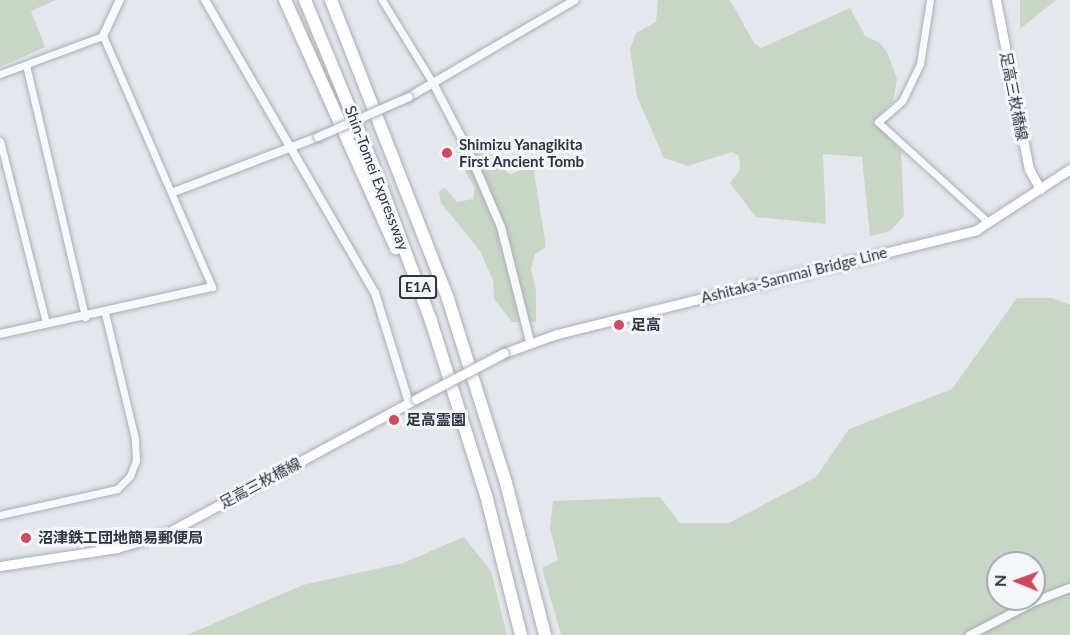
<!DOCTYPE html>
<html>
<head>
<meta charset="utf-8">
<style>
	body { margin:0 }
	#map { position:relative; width:1070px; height:635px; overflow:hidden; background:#e4e7ec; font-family:Lato,"Noto Sans JP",sans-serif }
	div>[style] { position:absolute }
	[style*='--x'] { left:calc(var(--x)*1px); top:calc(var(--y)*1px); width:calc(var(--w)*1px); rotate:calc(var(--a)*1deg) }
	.green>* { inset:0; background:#c9d6c5 }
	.roads { filter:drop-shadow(0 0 2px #a9aeb7) drop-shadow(0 0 2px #a9aeb7) }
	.minor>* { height:7px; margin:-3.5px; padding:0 3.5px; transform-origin:3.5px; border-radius:3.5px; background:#f7f8fa }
	.tertiary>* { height:8px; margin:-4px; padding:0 4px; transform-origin:4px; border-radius:4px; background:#f7f8fa }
	.secondary>* { height:9px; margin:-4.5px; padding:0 4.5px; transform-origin:4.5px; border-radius:4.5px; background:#fff }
	.motorway>* { height:12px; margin:-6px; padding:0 6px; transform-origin:6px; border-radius:6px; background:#fff }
	.bridges { filter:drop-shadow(0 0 2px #a9aeb7) drop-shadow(0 0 2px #a9aeb7) }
	.tertiary-bridge>* { height:8px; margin:-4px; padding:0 4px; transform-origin:4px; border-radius:4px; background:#f7f8fa }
	.secondary-bridge>* { height:9px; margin:-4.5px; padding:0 4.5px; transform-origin:4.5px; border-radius:4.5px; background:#fff }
	.dots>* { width:16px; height:16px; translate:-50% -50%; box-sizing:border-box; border:3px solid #f4f6f9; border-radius:50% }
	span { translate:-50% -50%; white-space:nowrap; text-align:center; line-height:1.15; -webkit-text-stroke:6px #f4f6f9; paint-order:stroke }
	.shield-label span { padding:2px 4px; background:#f4f6f9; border:2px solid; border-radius:4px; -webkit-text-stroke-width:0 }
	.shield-label { font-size:14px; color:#2b3445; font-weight:700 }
	.street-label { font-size:15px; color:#2b3445 }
	.poi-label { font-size:15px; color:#2b3445; font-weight:700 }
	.left { translate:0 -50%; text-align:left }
	.north { position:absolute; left:986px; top:551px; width:60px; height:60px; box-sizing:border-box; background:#f4f6f9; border:2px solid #a4a8b1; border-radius:50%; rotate:271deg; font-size:16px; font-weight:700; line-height:24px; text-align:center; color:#2b3445 }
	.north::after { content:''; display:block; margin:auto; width:21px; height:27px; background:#d1495b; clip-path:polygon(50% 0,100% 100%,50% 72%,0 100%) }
</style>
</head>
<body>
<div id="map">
	<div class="green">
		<div style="clip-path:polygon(0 0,56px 0,31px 11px,45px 47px,0 67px)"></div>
		<div style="clip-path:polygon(658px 0,730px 0,754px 43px,761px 48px,850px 8px,865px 36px,880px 43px,888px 54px,897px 79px,893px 101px,875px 120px,901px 151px,904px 216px,890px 231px,870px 236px,862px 157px,823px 154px,826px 224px,756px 217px,730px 183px,740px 170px,739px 156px,732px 152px,688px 166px,664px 158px,637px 97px,630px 49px,636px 33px,656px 22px)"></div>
		<div style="clip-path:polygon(1020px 0,1056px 0,1020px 29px)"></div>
		<div style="clip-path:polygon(464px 138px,478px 140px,510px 175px,540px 161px,534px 172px,546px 247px,535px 254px,531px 269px,536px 291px,536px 322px,512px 322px,494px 299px,493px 280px,480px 251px,441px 203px,439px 191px,445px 188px,457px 202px,473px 199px,475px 188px,458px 159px,456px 142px)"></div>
		<div style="clip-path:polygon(evenodd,1017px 298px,1052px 298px,1070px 305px,1070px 635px,561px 635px,542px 568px,558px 560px,550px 528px,553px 501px,660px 497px,680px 523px,729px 523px,816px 477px,849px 429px,952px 389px,1017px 298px,998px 563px,1034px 563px,1034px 599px,998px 599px,998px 563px)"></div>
		<div style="clip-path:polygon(464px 537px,491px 571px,507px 635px,187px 635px,303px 585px,403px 563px)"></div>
	</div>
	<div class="roads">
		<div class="minor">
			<div style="--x:382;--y:0;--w:100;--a:58.5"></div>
			<div style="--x:930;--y:0;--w:65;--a:98.9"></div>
			<div style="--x:920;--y:64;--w:41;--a:115.9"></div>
			<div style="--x:902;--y:101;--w:32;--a:139"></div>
			<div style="--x:878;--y:122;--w:149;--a:42.3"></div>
			<div style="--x:26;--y:65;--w:259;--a:76.8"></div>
			<div style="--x:0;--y:74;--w:110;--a:-20.3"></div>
			<div style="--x:103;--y:36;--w:274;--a:66.5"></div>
			<div style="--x:0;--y:141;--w:188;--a:75.8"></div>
			<div style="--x:0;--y:515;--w:120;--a:-12.5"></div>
			<div style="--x:117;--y:489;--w:18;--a:-45"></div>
			<div style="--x:130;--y:476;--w:17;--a:-69"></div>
			<div style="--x:136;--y:460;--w:21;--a:-93"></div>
			<div style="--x:135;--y:439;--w:130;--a:-103.4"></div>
		</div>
		<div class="tertiary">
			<div style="--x:205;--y:0;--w:339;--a:59.9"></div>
			<div style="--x:375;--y:293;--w:115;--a:72.8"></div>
			<div style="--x:103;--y:36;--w:40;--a:-65"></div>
			<div style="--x:434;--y:85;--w:73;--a:62.4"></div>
			<div style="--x:468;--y:150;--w:84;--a:66.8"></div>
			<div style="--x:501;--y:227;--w:119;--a:75.8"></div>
			<div style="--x:409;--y:97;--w:192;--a:-30.3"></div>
			<div style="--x:174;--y:192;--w:154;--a:-20.9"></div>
			<div style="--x:0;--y:334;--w:217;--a:-12.5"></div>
			<div style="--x:970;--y:635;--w:74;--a:-27.3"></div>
			<div style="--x:1036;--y:601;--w:36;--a:-21"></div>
		</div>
		<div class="secondary">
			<div style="--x:996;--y:0;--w:172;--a:79"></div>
			<div style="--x:1029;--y:169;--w:23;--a:61"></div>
			<div style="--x:504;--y:353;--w:56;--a:-19.7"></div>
			<div style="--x:557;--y:334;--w:432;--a:-13.9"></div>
			<div style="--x:976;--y:230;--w:112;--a:-33"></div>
			<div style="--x:0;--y:566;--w:118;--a:-8.7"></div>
			<div style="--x:117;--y:548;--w:52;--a:-16.7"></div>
			<div style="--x:167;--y:533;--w:283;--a:-28.3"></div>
		</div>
		<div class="motorway">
			<div style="--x:285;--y:0;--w:272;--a:65.9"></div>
			<div style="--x:305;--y:0;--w:189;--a:67.6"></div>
			<div style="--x:377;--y:175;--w:156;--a:69.7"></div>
			<div style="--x:431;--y:321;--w:182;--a:72.5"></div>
			<div style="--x:486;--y:495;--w:144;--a:76"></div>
			<div style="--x:331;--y:0;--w:321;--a:68.6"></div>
			<div style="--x:448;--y:299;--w:193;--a:72.5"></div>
			<div style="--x:506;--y:483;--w:157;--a:75.6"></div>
		</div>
	</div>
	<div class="bridges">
		<div class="tertiary-bridge">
			<div style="--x:318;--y:137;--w:99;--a:-23.7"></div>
		</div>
		<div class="secondary-bridge">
			<div style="--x:416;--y:399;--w:99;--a:-27.6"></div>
		</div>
	</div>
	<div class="dots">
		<div style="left:447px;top:153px;background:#d1495b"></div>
		<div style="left:619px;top:325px;background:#d1495b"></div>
		<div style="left:394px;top:420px;background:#d1495b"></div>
		<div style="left:26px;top:538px;background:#d1495b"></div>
	</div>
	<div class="shield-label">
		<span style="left:418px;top:287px">E1A</span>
	</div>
	<div class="street-label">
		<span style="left:1014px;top:96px;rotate:79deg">足高三枚橋線</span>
		<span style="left:377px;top:178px;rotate:69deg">Shin-Tomei Expressway</span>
		<span style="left:794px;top:275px;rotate:-14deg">Ashitaka-Sammai Bridge Line</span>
		<span style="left:260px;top:483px;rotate:-28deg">足高三枚橋線</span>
	</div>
	<div class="poi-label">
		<span class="left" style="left:459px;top:153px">Shimizu Yanagikita<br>First Ancient Tomb</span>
		<span class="left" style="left:631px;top:325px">足高</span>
		<span class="left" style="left:406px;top:420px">足高霊園</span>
		<span class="left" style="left:38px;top:538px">沼津鉄工団地簡易郵便局</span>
	</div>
	<div class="north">N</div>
</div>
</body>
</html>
